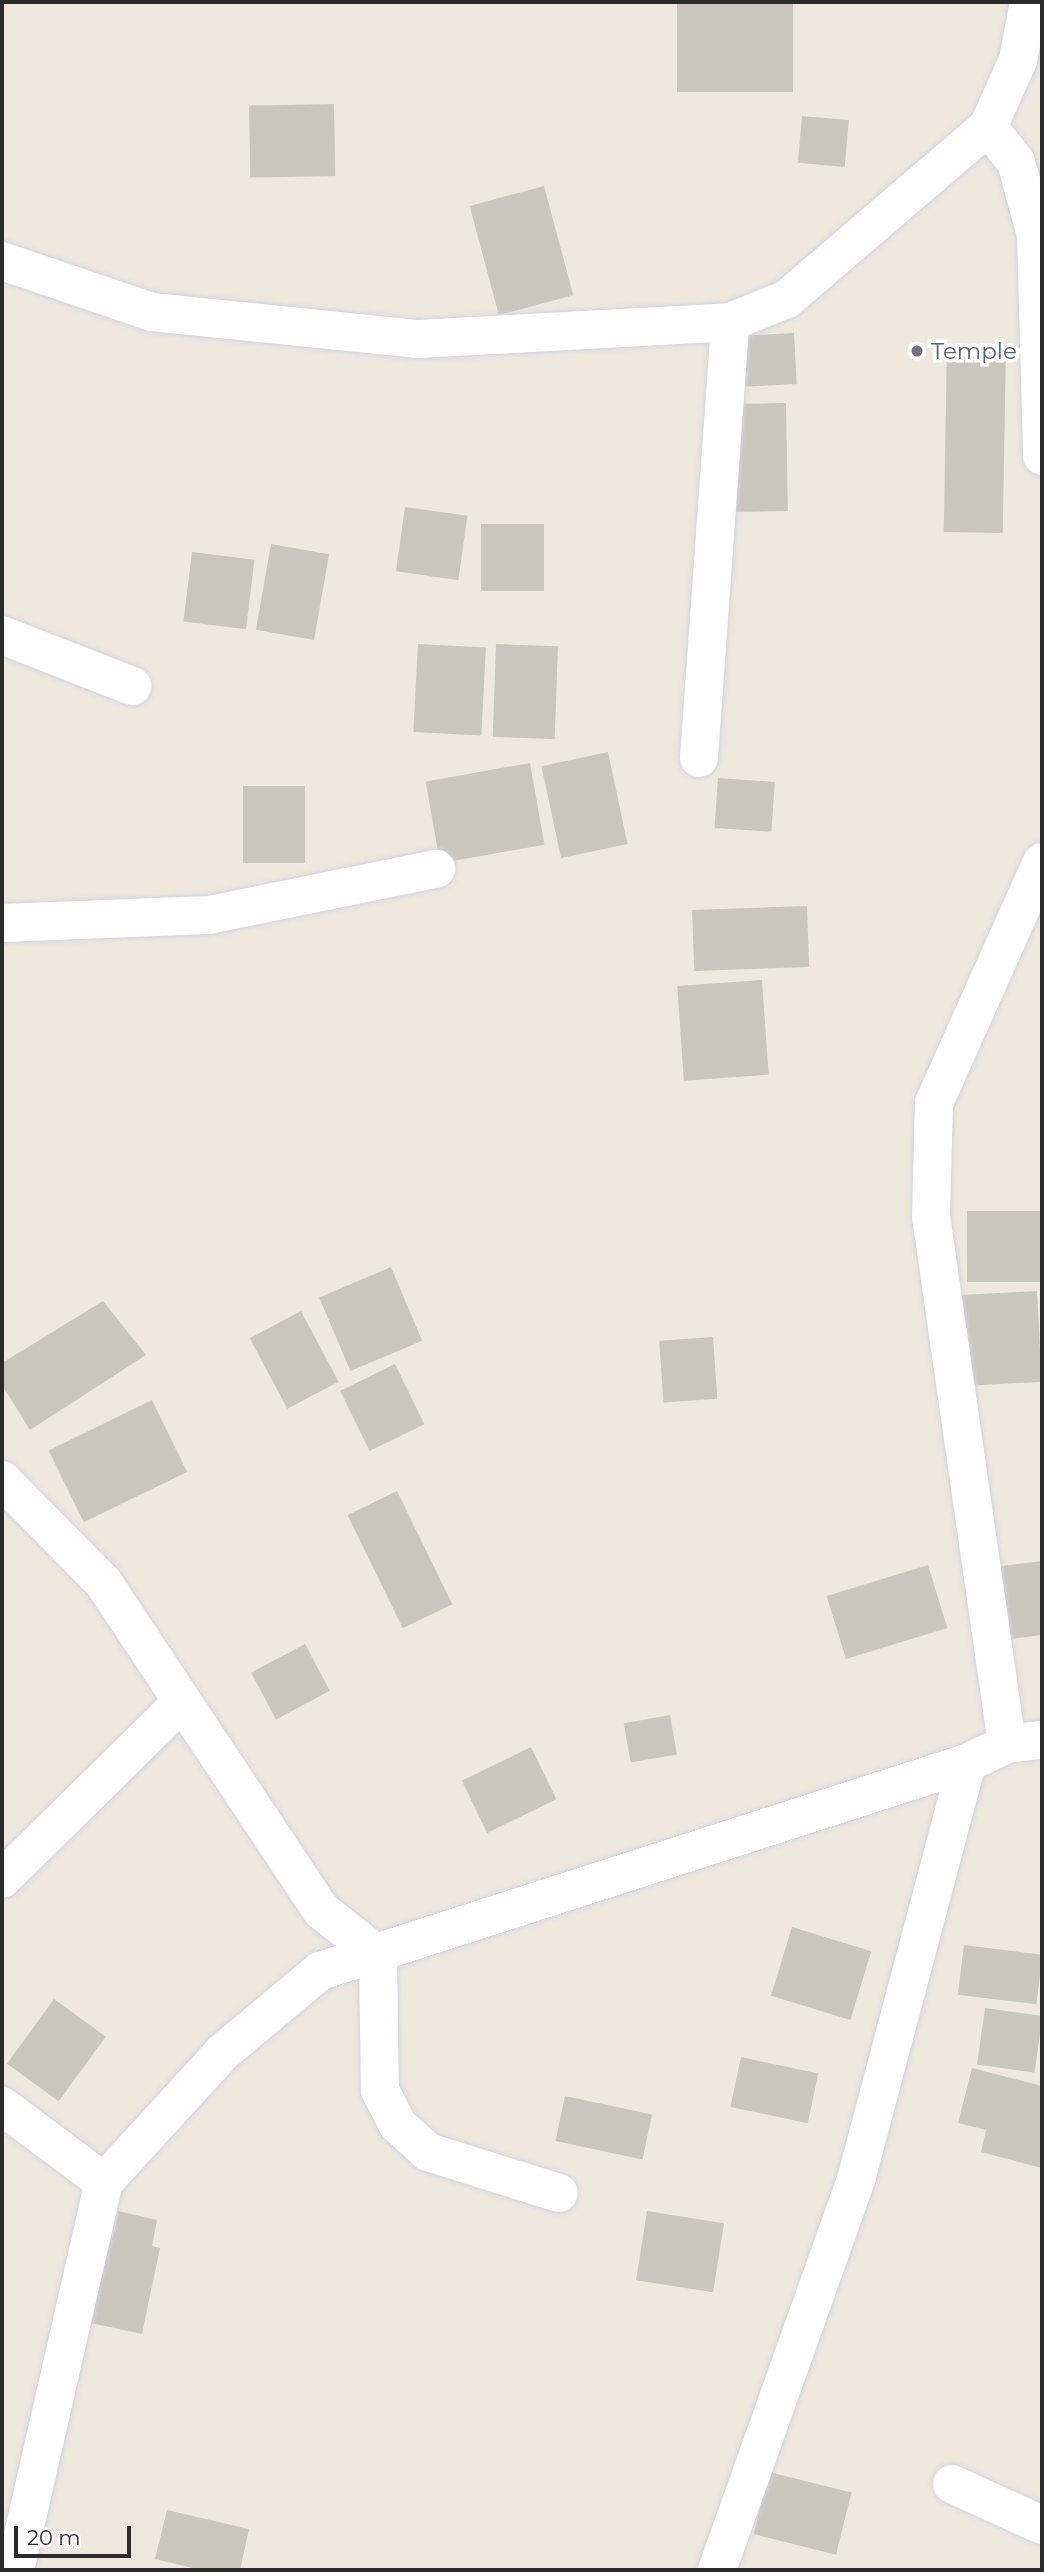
<!DOCTYPE html>
<html>
<head>
<meta charset="utf-8">
<style>
	body { margin:0 }
	#map { position:relative; width:1044px; height:2572px; overflow:hidden; background:#eee9dc; font-family:Montserrat,sans-serif }
	div>[style] { position:absolute }
	[style*='--x'] { left:calc(var(--x)*1px); top:calc(var(--y)*1px); width:calc(var(--w)*1px); rotate:calc(var(--a)*1deg) }
	.building>* { inset:0; background:#c9c7bb; transform-origin:0 0 }
	.roads { filter:drop-shadow(0 0 2px #d1d2e5) drop-shadow(0 0 2px #d1d2e5) }
	.minor>* { height:38px; margin:-19px; padding:0 19px; transform-origin:19px; border-radius:19px; background:#fff }
	.dots>* { width:19px; height:19px; translate:-50% -50%; box-sizing:border-box; border:4px solid #fff; border-radius:50% }
	span { translate:-50% -50%; white-space:nowrap; text-align:center; line-height:1.15; -webkit-text-stroke:7px #fff; paint-order:stroke }
	.worship-label { font-size:23px; color:#5b616d }
	.left { translate:0 -50%; text-align:left }
	.frame { position:absolute; inset:0; border:4px solid #2b2b2b; pointer-events:none }
	.scale { position:absolute; left:14px; top:2526px; width:117px; height:32px; box-sizing:border-box; border:4px solid #2b2b2b; border-top:0; padding-left:9px; font-size:21px; line-height:24px; white-space:nowrap; color:#2b2b2b; -webkit-text-stroke:5px #fff; paint-order:stroke }
</style>
</head>
<body>
<div id="map">
	<div class="building">
		<div style="left:677px;top:2px;width:116px;height:90px"></div>
		<div style="left:334px;top:104px;width:72px;height:85px;rotate:89deg"></div>
		<div style="left:802px;top:116px;width:47px;height:47px;rotate:5deg"></div>
		<div style="left:544px;top:186px;width:113px;height:77px;rotate:75deg"></div>
		<div style="left:794px;top:333px;width:51px;height:61px;rotate:87deg"></div>
		<div style="left:947px;top:345px;width:59px;height:187px;rotate:1deg"></div>
		<div style="left:786px;top:403px;width:108px;height:56px;rotate:89deg"></div>
		<div style="left:405px;top:507px;width:63px;height:65px;rotate:8deg"></div>
		<div style="left:481px;top:524px;width:63px;height:67px"></div>
		<div style="left:271px;top:544px;width:59px;height:87px;rotate:10deg"></div>
		<div style="left:192px;top:552px;width:63px;height:70px;rotate:7deg"></div>
		<div style="left:418px;top:644px;width:68px;height:88px;rotate:3deg"></div>
		<div style="left:496px;top:644px;width:62px;height:93px;rotate:2deg"></div>
		<div style="left:608px;top:752px;width:94px;height:68px;rotate:78deg"></div>
		<div style="left:530px;top:763px;width:83px;height:106px;rotate:80deg"></div>
		<div style="left:718px;top:778px;width:57px;height:50px;rotate:4deg"></div>
		<div style="left:243px;top:786px;width:62px;height:77px"></div>
		<div style="left:807px;top:906px;width:61px;height:115px;rotate:88deg"></div>
		<div style="left:762px;top:980px;width:95px;height:85px;rotate:86deg"></div>
		<div style="left:1042px;top:1211px;width:71px;height:75px;rotate:90deg"></div>
		<div style="left:391px;top:1267px;width:80px;height:78px;rotate:67deg"></div>
		<div style="left:1037px;top:1291px;width:91px;height:87px;rotate:87deg"></div>
		<div style="clip-path:polygon(103px 1301px,146px 1355px,30px 1430px,2px 1385px,2px 1363px)"></div>
		<div style="left:301px;top:1311px;width:80px;height:58px;rotate:62deg"></div>
		<div style="left:713px;top:1337px;width:62px;height:54px;rotate:86deg"></div>
		<div style="left:395px;top:1364px;width:67px;height:61px;rotate:64deg"></div>
		<div style="left:152px;top:1400px;width:80px;height:115px;rotate:64deg"></div>
		<div style="left:397px;top:1491px;width:126px;height:55px;rotate:64deg"></div>
		<div style="clip-path:polygon(1042px 1561px,1042px 1635px,1003px 1640px,993px 1567px)"></div>
		<div style="left:928px;top:1565px;width:66px;height:106px;rotate:73deg"></div>
		<div style="left:305px;top:1644px;width:53px;height:61px;rotate:62deg"></div>
		<div style="left:670px;top:1715px;width:40px;height:47px;rotate:80deg"></div>
		<div style="left:531px;top:1747px;width:58px;height:77px;rotate:64deg"></div>
		<div style="left:792px;top:1927px;width:83px;height:72px;rotate:17deg"></div>
		<div style="left:964px;top:1945px;width:79px;height:50px;rotate:7deg"></div>
		<div style="left:54px;top:1999px;width:64px;height:80px;rotate:36deg"></div>
		<div style="left:985px;top:2008px;width:58px;height:57px;rotate:8deg"></div>
		<div style="left:741px;top:2057px;width:79px;height:51px;rotate:12deg"></div>
		<div style="clip-path:polygon(972px 2068px,1042px 2086px,1042px 2168px,981px 2152px,986px 2130px,958px 2123px)"></div>
		<div style="left:565px;top:2096px;width:89px;height:46px;rotate:12deg"></div>
		<div style="clip-path:polygon(118px 2211px,157px 2220px,152px 2246px,160px 2248px,142px 2334px,86px 2322px,104px 2236px,113px 2237px)"></div>
		<div style="left:647px;top:2211px;width:78px;height:70px;rotate:9deg"></div>
		<div style="left:769px;top:2472px;width:85px;height:64px;rotate:14deg"></div>
		<div style="clip-path:polygon(167px 2510px,249px 2529px,240px 2570px,201px 2570px,155px 2559px)"></div>
	</div>
	<div class="roads">
		<div class="minor">
			<div style="--x:1029;--y:2;--w:59;--a:100.7"></div>
			<div style="--x:1018;--y:60;--w:73;--a:114.1"></div>
			<div style="--x:988;--y:127;--w:45;--a:51.3"></div>
			<div style="--x:1016;--y:162;--w:76;--a:74.7"></div>
			<div style="--x:1036;--y:235;--w:221;--a:88.4"></div>
			<div style="--x:2;--y:261;--w:158;--a:18.8"></div>
			<div style="--x:152;--y:312;--w:268;--a:5.8"></div>
			<div style="--x:419;--y:339;--w:311;--a:-3.1"></div>
			<div style="--x:730;--y:322;--w:61;--a:-22"></div>
			<div style="--x:787;--y:299;--w:265;--a:-40.6"></div>
			<div style="--x:2;--y:635;--w:140;--a:21.4"></div>
			<div style="--x:699;--y:758;--w:437;--a:-85.9"></div>
			<div style="--x:2;--y:923;--w:207;--a:-2.2"></div>
			<div style="--x:209;--y:915;--w:232;--a:-11.5"></div>
			<div style="--x:2;--y:1480;--w:144;--a:45.3"></div>
			<div style="--x:103;--y:1582;--w:395;--a:56.4"></div>
			<div style="--x:322;--y:1911;--w:71;--a:38.2"></div>
			<div style="--x:1007;--y:1744;--w:533;--a:-98.19"></div>
			<div style="--x:931;--y:1216;--w:113;--a:-88.5"></div>
			<div style="--x:934;--y:1103;--w:264;--a:-65.9"></div>
			<div style="--x:2;--y:1879;--w:251;--a:-44.5"></div>
			<div style="--x:378;--y:1955;--w:135;--a:89.2"></div>
			<div style="--x:380;--y:2090;--w:38;--a:63"></div>
			<div style="--x:397;--y:2124;--w:42;--a:42.1"></div>
			<div style="--x:428;--y:2152;--w:137;--a:17.4"></div>
			<div style="--x:2;--y:2106;--w:127;--a:36.7"></div>
			<div style="--x:952;--y:2484;--w:99;--a:24.5"></div>
			<div style="--x:15;--y:2570;--w:398;--a:-77.1"></div>
			<div style="--x:104;--y:2182;--w:175;--a:-47.5"></div>
			<div style="--x:222;--y:2053;--w:128;--a:-39.9"></div>
			<div style="--x:320;--y:1971;--w:680;--a:-17.82"></div>
			<div style="--x:967;--y:1763;--w:44;--a:-25.4"></div>
			<div style="--x:1007;--y:1744;--w:35;--a:-7"></div>
			<div style="--x:717;--y:2570;--w:418;--a:-70.4"></div>
			<div style="--x:857;--y:2176;--w:427;--a:-75.1"></div>
		</div>
	</div>
	<div class="dots">
		<div style="left:917px;top:351px;background:#6b7280"></div>
	</div>
	<div class="worship-label">
		<span class="left" style="left:931px;top:351px">Temple</span>
	</div>
	<div class="frame"></div>
	<div class="scale">20 m</div>
</div>
</body>
</html>
